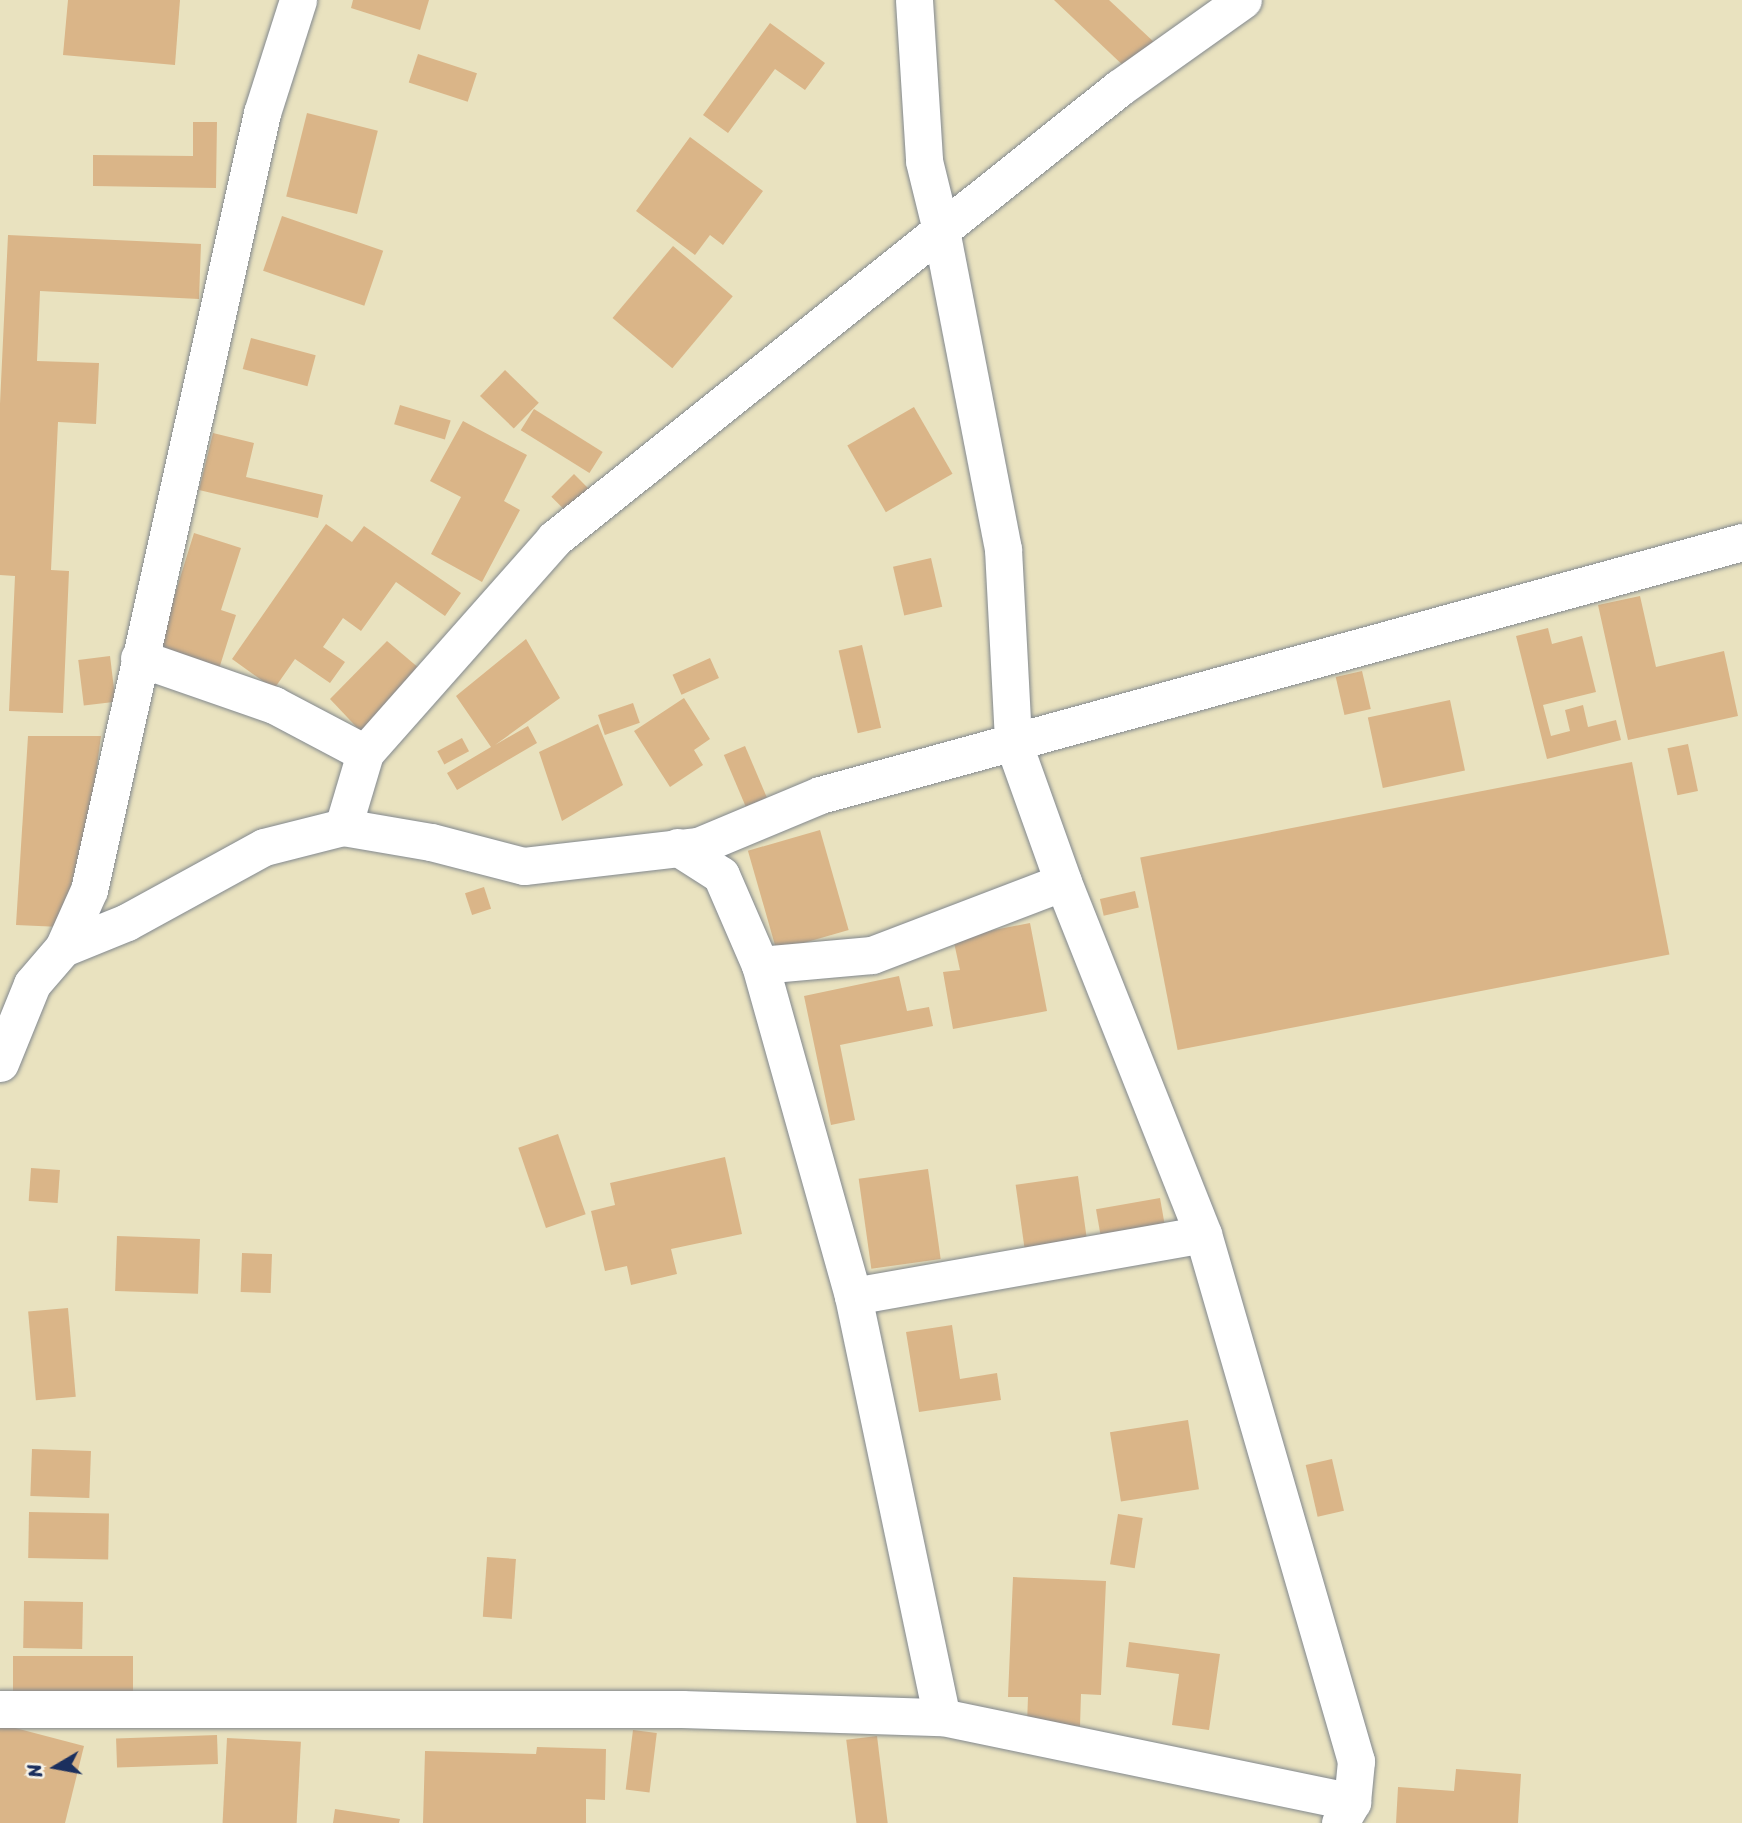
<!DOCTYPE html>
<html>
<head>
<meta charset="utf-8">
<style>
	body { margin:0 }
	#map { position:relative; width:1742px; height:1823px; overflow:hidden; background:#e9e2bf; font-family:Sriracha,sans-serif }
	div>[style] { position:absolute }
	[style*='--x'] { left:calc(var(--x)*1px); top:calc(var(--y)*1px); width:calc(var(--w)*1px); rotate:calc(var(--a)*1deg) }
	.building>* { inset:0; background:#dab588; transform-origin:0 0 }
	.roads { filter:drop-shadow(0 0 2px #82888e) drop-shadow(0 0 2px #82888e) }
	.minor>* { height:37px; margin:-18.5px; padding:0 18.5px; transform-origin:18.5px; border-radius:18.5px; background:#fff }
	span { translate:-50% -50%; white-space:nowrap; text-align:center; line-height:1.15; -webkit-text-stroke:5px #f7f3e8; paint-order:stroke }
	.north { position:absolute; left:21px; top:1732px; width:70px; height:70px; -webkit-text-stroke:5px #f7f3e8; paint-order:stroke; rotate:260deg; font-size:19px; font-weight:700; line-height:28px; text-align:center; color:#1b2f5e }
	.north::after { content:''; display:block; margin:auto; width:24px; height:32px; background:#1b2f5e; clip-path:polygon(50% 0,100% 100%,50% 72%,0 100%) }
</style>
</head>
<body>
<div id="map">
	<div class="building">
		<div style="clip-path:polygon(68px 0,180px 0,175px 65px,63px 55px)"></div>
		<div style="clip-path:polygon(353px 0,429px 0,420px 30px,351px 8px)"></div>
		<div style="clip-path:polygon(1054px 0,1109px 0,1155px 43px,1129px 71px)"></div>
		<div style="clip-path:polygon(770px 23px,825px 63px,805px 90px,775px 69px,728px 133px,703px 115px)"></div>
		<div style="left:418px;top:54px;width:62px;height:30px;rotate:18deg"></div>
		<div style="left:307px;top:113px;width:73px;height:86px;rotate:14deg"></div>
		<div style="clip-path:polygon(193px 122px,217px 122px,216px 188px,93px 186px,93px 155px,193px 156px)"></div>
		<div style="clip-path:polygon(690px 137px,763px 191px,723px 245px,710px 235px,695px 255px,636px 211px)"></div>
		<div style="left:282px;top:216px;width:107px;height:58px;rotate:19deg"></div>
		<div style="clip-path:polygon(8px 235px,201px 244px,199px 299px,40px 291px,37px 361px,99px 363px,96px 424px,58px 422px,51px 570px,69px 571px,63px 713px,9px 711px,15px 576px,0 575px,0 404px)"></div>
		<div style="left:673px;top:246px;width:78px;height:94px;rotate:40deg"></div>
		<div style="left:251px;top:338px;width:67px;height:32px;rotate:15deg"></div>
		<div style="left:505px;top:370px;width:47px;height:36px;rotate:44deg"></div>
		<div style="left:400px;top:405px;width:53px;height:20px;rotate:17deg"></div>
		<div style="left:914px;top:407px;width:77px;height:77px;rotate:60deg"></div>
		<div style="left:534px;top:409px;width:81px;height:25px;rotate:32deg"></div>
		<div style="clip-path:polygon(463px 421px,527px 455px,504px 501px,520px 510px,482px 582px,431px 554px,461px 497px,430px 481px)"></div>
		<div style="clip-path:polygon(213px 433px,254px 443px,246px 477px,323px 495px,318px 518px,199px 490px)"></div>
		<div style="left:574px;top:474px;width:25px;height:32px;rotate:45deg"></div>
		<div style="clip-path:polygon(326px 524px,352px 542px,364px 526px,461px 593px,445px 616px,396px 582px,361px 631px,343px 618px,323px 647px,345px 662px,330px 683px,295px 659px,274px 689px,232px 659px)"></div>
		<div style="clip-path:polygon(194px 533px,241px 548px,221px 610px,236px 615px,218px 672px,157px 652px)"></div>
		<div style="left:931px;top:558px;width:50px;height:39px;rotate:77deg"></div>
		<div style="clip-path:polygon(1640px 596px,1656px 667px,1724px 651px,1738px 716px,1628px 740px,1598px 605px)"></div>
		<div style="clip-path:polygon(1548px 628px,1552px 644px,1582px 636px,1596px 692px,1543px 705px,1551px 736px,1570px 731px,1565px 710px,1583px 705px,1588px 727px,1616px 720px,1621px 740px,1547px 759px,1516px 636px)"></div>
		<div style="clip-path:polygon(526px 639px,560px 698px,495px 745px,528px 726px,537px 743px,457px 790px,447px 773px,491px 747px,456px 696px)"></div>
		<div style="clip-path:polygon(387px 641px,420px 669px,364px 735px,330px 699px)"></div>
		<div style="left:862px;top:645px;width:85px;height:24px;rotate:77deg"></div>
		<div style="left:110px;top:656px;width:46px;height:32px;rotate:83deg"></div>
		<div style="left:710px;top:658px;width:22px;height:41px;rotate:66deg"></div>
		<div style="left:1362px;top:671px;width:39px;height:27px;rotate:77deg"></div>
		<div style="clip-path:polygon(684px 698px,710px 739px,694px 750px,703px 765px,670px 787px,634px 731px)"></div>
		<div style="left:1450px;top:700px;width:72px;height:84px;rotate:78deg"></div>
		<div style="left:633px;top:703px;width:21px;height:37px;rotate:71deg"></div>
		<div style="clip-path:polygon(598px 724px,623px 785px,562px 821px,539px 752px)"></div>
		<div style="clip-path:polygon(28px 736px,101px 736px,93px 795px,61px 927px,16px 925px)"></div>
		<div style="left:462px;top:738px;width:15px;height:28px;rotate:62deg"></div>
		<div style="left:1688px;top:744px;width:48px;height:21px;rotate:78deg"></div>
		<div style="left:745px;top:746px;width:56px;height:23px;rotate:67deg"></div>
		<div style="left:1632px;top:762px;width:196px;height:501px;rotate:79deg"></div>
		<div style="left:820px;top:830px;width:104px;height:75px;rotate:74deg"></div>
		<div style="left:484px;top:887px;width:23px;height:20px;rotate:72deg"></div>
		<div style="left:1135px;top:891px;width:17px;height:36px;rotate:77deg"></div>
		<div style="clip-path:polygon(1030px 923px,1047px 1011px,953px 1029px,943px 972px,960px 970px,953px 938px)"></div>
		<div style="clip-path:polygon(899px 976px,907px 1011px,929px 1007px,933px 1026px,840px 1045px,855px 1120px,831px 1125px,804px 996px)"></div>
		<div style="left:558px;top:1134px;width:85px;height:42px;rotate:71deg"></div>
		<div style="clip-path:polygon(725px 1157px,742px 1234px,671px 1249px,677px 1274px,631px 1285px,627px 1266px,605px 1271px,591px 1211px,615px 1205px,610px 1183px)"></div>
		<div style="left:31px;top:1168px;width:29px;height:33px;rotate:4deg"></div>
		<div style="left:928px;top:1169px;width:91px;height:70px;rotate:82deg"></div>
		<div style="left:1078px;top:1176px;width:70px;height:63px;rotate:82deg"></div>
		<div style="left:1160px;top:1198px;width:35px;height:65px;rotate:80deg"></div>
		<div style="left:117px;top:1236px;width:83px;height:55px;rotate:2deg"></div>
		<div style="left:242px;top:1253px;width:30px;height:39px;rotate:2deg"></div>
		<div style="left:68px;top:1308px;width:89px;height:40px;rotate:85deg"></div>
		<div style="clip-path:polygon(952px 1325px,960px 1379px,997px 1373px,1001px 1400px,919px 1412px,906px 1332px)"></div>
		<div style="left:1188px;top:1420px;width:70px;height:79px;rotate:81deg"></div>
		<div style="left:32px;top:1449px;width:59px;height:47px;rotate:2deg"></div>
		<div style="left:1332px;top:1459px;width:53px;height:27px;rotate:77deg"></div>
		<div style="left:29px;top:1512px;width:80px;height:46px;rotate:1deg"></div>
		<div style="left:1118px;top:1514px;width:25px;height:51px;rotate:9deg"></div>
		<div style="left:487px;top:1557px;width:29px;height:60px;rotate:4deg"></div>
		<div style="clip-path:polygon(1013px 1577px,1106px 1581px,1101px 1695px,1081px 1694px,1080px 1726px,1027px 1724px,1028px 1697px,1008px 1697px)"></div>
		<div style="left:24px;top:1601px;width:59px;height:47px;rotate:1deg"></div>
		<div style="clip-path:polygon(1129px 1642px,1220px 1654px,1209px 1730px,1172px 1725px,1179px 1674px,1126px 1667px)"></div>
		<div style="left:13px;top:1656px;width:120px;height:47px"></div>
		<div style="clip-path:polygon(0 1724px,84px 1746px,65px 1823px,0 1823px)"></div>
		<div style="left:633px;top:1730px;width:24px;height:60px;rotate:7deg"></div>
		<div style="left:217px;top:1735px;width:29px;height:101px;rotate:88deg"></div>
		<div style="left:877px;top:1736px;width:88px;height:31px;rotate:83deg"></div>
		<div style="left:227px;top:1738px;width:74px;height:85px;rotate:3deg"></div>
		<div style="clip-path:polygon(537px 1747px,606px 1749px,605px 1800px,586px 1799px,586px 1823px,423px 1823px,425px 1751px,536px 1754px)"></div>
		<div style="clip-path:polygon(1456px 1769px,1521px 1774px,1518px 1823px,1396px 1823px,1398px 1787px,1454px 1791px)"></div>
		<div style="clip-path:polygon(335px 1809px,400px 1819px,399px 1823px,333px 1823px)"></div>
	</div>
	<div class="roads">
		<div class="minor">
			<div style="--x:914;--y:0;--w:161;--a:86.4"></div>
			<div style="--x:924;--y:161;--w:71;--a:76.2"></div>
			<div style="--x:941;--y:230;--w:325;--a:79"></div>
			<div style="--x:1003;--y:549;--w:193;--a:87"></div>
			<div style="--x:1013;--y:742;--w:149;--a:70.3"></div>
			<div style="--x:1063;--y:882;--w:379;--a:68.3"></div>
			<div style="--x:1203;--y:1234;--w:549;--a:73.81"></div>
			<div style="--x:1356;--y:1761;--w:41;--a:95.6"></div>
			<div style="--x:1352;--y:1802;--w:24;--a:120"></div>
			<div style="--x:139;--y:658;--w:143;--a:19.2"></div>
			<div style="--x:274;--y:705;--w:103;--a:27.8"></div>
			<div style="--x:343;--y:827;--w:77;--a:-73.4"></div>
			<div style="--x:365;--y:753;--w:286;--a:-48.5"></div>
			<div style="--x:554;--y:539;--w:723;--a:-38.6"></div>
			<div style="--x:1119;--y:88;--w:152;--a:-35.4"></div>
			<div style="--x:677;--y:847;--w:52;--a:32.5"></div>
			<div style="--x:721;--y:875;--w:98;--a:66.6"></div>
			<div style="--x:760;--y:965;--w:344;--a:74.3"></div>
			<div style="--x:853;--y:1296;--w:430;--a:78.1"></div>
			<div style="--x:63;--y:948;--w:69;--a:-22.1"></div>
			<div style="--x:127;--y:922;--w:156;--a:-28.7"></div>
			<div style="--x:264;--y:847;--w:81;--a:-14.2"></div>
			<div style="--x:343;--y:827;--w:89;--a:9.7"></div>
			<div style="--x:431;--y:842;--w:96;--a:14.5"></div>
			<div style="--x:524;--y:866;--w:175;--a:-6.6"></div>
			<div style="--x:698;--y:846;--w:132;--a:-22.7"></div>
			<div style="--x:820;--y:795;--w:956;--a:-15.34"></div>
			<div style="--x:760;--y:965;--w:112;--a:-5.1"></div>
			<div style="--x:872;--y:955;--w:204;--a:-20.9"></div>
			<div style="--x:0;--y:1063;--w:85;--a:-67.9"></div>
			<div style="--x:32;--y:984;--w:48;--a:-49.3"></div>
			<div style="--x:63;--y:948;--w:64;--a:-65.9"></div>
			<div style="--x:89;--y:890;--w:796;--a:-77.45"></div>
			<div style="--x:262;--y:113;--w:119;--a:-72.3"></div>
			<div style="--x:853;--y:1296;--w:355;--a:-10"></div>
			<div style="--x:0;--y:1709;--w:682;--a:0"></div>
			<div style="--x:682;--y:1709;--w:260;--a:1.8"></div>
			<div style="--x:942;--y:1717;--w:419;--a:11.7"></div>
		</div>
	</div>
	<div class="north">N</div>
</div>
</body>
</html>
